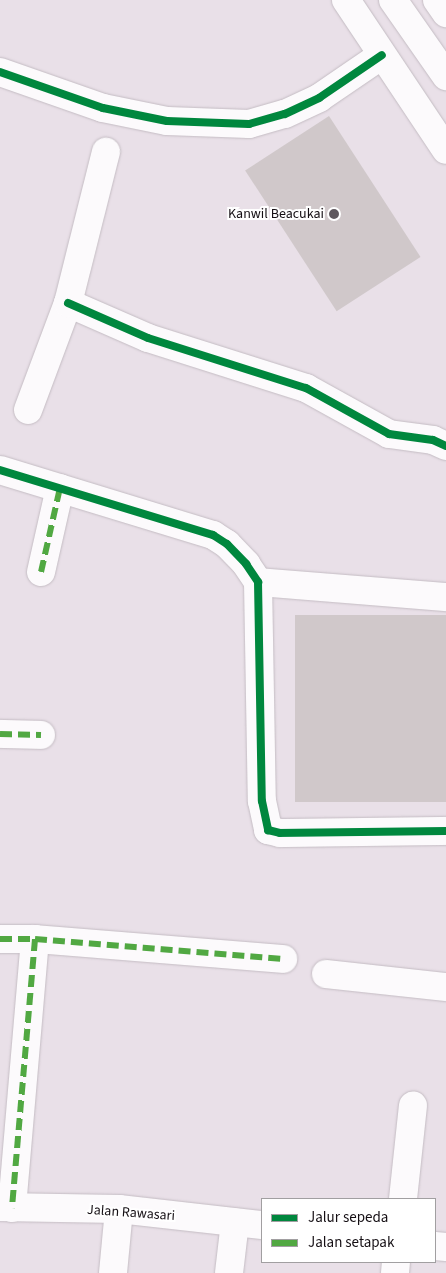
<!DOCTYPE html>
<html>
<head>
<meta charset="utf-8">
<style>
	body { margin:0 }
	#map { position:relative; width:446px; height:1273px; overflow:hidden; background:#e9e0e8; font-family:"Source Sans 3",sans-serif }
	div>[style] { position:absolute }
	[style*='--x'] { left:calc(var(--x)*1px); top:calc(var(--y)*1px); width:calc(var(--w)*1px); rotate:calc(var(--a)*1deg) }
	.building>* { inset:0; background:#d0c8ca; transform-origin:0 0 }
	.roads { filter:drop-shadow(0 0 1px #c4bcc3) drop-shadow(0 0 1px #c4bcc3) }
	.minor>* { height:28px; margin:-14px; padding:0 14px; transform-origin:14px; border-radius:14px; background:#fcfafc }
	.highway>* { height:28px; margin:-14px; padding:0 14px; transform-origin:14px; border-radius:14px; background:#fcfafc }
	.quiet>* { height:6px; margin-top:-3px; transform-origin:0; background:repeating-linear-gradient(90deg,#51a842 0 12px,transparent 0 18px) }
	.cycleway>* { height:8px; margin:-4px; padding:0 4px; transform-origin:4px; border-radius:4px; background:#00873e }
	.dots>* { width:14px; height:14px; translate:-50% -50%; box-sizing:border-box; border:2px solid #fff; border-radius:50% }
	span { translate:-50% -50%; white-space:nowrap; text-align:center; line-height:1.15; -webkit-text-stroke:4px #fff; paint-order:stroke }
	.poi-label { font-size:14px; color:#140e13 }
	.right { translate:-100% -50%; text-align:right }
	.street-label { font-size:14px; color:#140e13 }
	.legend { position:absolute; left:261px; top:1198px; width:175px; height:65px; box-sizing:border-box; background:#fff; border:1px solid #a19fa1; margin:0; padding:6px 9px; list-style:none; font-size:15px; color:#140e13 }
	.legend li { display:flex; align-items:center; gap:10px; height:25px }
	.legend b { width:25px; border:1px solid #a19fa1 }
</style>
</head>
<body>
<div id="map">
	<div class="building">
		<div style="left:329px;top:116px;width:168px;height:100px;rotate:57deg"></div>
		<div style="left:446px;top:615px;width:187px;height:151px;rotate:90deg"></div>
	</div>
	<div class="roads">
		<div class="minor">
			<div style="--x:0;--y:72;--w:109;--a:19.3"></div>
			<div style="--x:103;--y:108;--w:65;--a:11.5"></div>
			<div style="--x:167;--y:121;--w:82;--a:2.1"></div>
			<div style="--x:249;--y:124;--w:37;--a:-16"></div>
			<div style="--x:285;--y:114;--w:38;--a:-25"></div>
			<div style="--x:319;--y:98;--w:76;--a:-34.3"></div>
			<div style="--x:68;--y:303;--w:87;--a:23.6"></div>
			<div style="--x:148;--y:338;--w:166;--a:17.6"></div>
			<div style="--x:306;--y:388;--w:95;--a:29"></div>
			<div style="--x:389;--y:434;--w:44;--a:7.8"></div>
			<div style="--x:433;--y:440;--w:14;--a:25"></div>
			<div style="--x:28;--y:410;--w:114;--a:-69.5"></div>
			<div style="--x:68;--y:303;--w:156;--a:-75.9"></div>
			<div style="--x:0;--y:470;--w:223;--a:17"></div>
			<div style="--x:213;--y:535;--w:17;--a:33"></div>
			<div style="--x:227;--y:544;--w:28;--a:46"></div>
			<div style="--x:246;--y:564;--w:22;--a:56"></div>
			<div style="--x:258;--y:582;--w:219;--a:89"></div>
			<div style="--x:262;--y:801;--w:30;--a:78"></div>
			<div style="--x:268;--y:830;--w:12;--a:14"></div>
			<div style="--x:280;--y:833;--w:166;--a:-0.7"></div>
			<div style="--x:41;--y:572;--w:86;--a:-77.3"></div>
			<div style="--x:258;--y:582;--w:189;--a:4.6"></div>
			<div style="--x:0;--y:734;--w:41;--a:1.4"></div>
			<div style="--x:0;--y:939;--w:35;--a:0"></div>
			<div style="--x:35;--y:939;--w:270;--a:94.9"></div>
			<div style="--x:35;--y:939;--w:249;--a:4.6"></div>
			<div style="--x:326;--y:974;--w:121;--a:6.2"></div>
			<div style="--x:403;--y:1199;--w:94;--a:-83.9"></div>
			<div style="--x:0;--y:1207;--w:119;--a:1"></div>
			<div style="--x:119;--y:1209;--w:144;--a:6.4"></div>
			<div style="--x:435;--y:1246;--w:11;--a:5"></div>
			<div style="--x:113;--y:1273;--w:64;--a:-84.6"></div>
			<div style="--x:229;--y:1273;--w:51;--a:-83.3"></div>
			<div style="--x:395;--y:1273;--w:11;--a:-85"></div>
		</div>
		<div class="highway">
			<div style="--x:346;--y:0;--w:180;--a:56.3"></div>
			<div style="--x:393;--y:0;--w:93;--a:55.1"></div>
			<div style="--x:437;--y:0;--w:16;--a:55"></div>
		</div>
	</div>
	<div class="quiet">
		<div style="--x:41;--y:572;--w:86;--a:-77.3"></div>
		<div style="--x:0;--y:734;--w:41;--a:1.4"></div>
		<div style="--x:0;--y:939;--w:35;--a:0"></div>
		<div style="--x:35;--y:939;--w:270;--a:94.9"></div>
		<div style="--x:35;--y:939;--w:249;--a:4.6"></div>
	</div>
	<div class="cycleway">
		<div style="--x:0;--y:72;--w:109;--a:19.3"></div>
		<div style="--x:103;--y:108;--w:65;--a:11.5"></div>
		<div style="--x:167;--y:121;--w:82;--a:2.1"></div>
		<div style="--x:249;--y:124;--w:37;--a:-16"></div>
		<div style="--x:285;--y:114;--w:38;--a:-25"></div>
		<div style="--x:319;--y:98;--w:76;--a:-34.3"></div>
		<div style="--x:68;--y:303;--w:87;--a:23.6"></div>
		<div style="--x:148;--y:338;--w:166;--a:17.6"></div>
		<div style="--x:306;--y:388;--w:95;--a:29"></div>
		<div style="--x:389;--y:434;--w:44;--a:7.8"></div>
		<div style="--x:433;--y:440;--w:14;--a:25"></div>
		<div style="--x:0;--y:470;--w:223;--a:17"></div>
		<div style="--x:213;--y:535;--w:17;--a:33"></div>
		<div style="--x:227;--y:544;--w:28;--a:46"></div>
		<div style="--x:246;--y:564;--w:22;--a:56"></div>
		<div style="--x:258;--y:582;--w:219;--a:89"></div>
		<div style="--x:262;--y:801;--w:30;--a:78"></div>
		<div style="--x:268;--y:830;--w:12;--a:14"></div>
		<div style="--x:280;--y:833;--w:166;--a:-0.7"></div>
	</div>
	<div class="dots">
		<div style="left:334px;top:214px;background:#5f585e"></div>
	</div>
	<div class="poi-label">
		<span class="right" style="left:324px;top:214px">Kanwil Beacukai</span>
	</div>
	<div class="street-label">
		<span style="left:131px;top:1213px;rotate:4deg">Jalan Rawasari</span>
	</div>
	<ul class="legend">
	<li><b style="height:6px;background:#00873e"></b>Jalur sepeda</li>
	<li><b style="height:6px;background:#51a842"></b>Jalan setapak</li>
	</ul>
</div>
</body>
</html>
